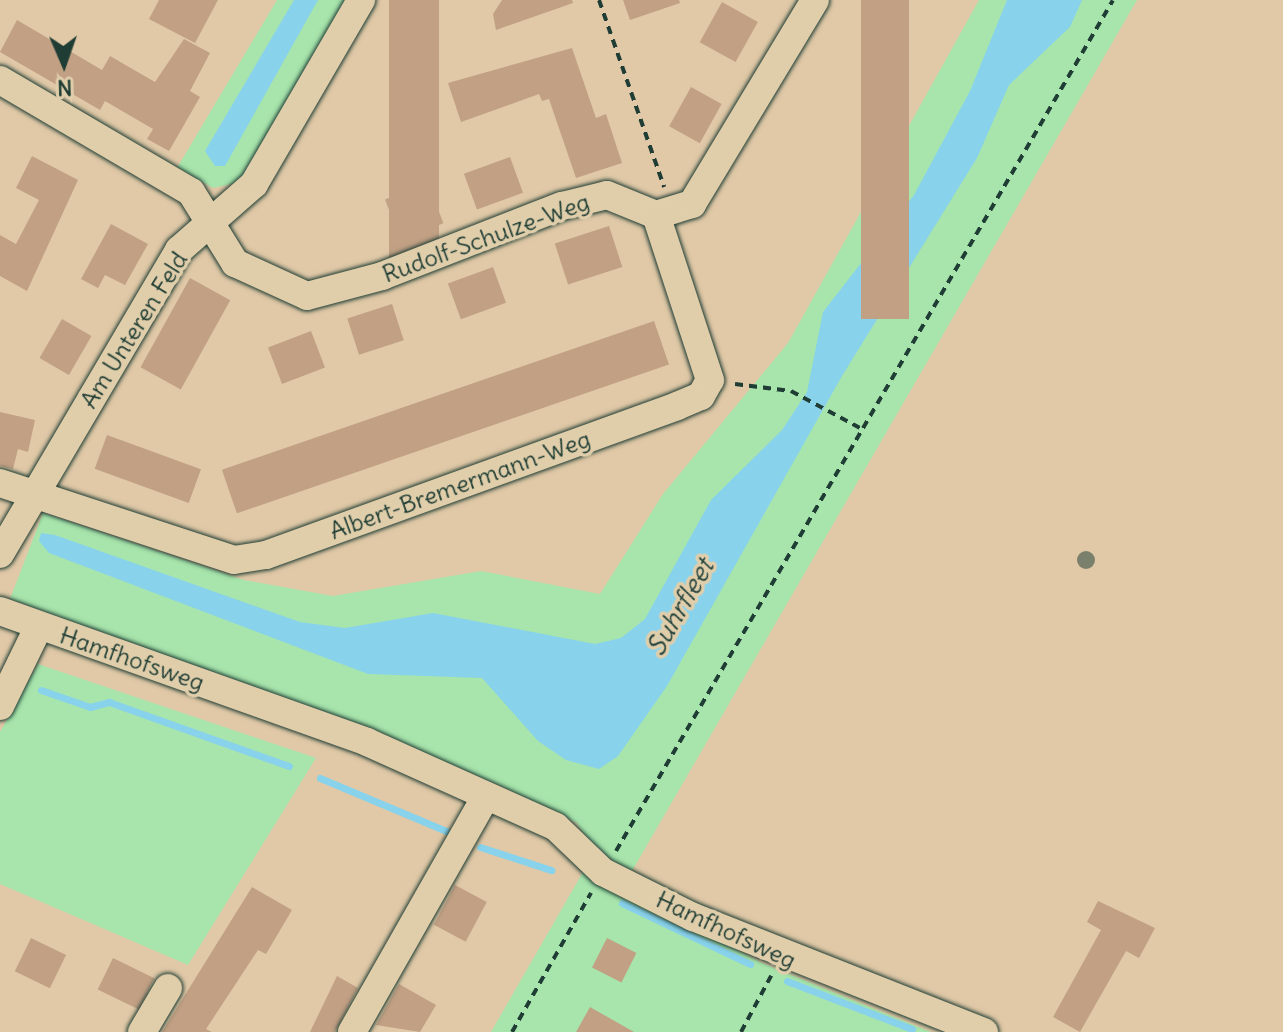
<!DOCTYPE html>
<html>
<head>
<meta charset="utf-8">
<style>
	body { margin:0 }
	#map { position:relative; width:1283px; height:1032px; overflow:hidden; background:#e1c9a7; font-family:Delius,sans-serif }
	div>[style] { position:absolute }
	[style*='--x'] { left:calc(var(--x)*1px); top:calc(var(--y)*1px); width:calc(var(--w)*1px); rotate:calc(var(--a)*1deg) }
	.green>* { inset:0; background:#a7e5ac }
	.water>* { inset:0; background:#89d2eb }
	.stream>* { height:7px; margin:-3.5px; padding:0 3.5px; transform-origin:3.5px; border-radius:3.5px; background:#89d2eb }
	.building>* { inset:0; background:#c1a084; transform-origin:0 0 }
	.path>* { height:4px; margin-top:-2px; transform-origin:0; background:repeating-linear-gradient(90deg,#1f3d34 0 8px,transparent 0 14px) }
	.roads { filter:drop-shadow(0 0 2px #1f3d34) drop-shadow(0 0 2px #1f3d34) }
	.minor>* { height:28px; margin:-14px; padding:0 14px; transform-origin:14px; border-radius:14px; background:#e0ceab }
	.trees>* { width:18px; height:18px; margin:-9px; border-radius:50%; background:#7a806b }
	span { translate:-50% -50%; white-space:nowrap; text-align:center; line-height:1.15; -webkit-text-stroke:7px #e0ceab; paint-order:stroke }
	.street-label { font-size:24px; color:#1f3d34 }
	.water-label { font-size:26px; color:#24443d; font-style:italic }
	.north { position:absolute; left:24px; top:24px; width:80px; height:80px; -webkit-text-stroke:6px #e0ceab; paint-order:stroke; rotate:178deg; font-size:22px; font-weight:700; line-height:32px; text-align:center; color:#1f3d34 }
	.north::after { content:''; display:block; margin:auto; width:28px; height:36px; background:#1f3d34; clip-path:polygon(50% 0,100% 100%,50% 72%,0 100%) }
</style>
</head>
<body>
<div id="map">
	<div class="green">
		<div style="clip-path:polygon(277px 0,351px 0,245px 181px,213px 188px,177px 168px)"></div>
		<div style="clip-path:polygon(979px 0,1137px 0,632px 871px,597px 858px,577px 823px,494px 783px,10px 599px,43px 513px,244px 580px,333px 596px,481px 571px,600px 594px,663px 494px,788px 343px)"></div>
		<div style="clip-path:polygon(38px 664px,316px 758px,188px 965px,0 884px,0 732px)"></div>
		<div style="clip-path:polygon(583px 872px,762px 963px,931px 1032px,491px 1032px)"></div>
	</div>
	<div class="water">
		<div style="clip-path:polygon(294px 0,318px 0,225px 166px,215px 166px,205px 151px)"></div>
		<div style="clip-path:polygon(1007px 0,1082px 0,1070px 27px,1009px 85px,977px 158px,842px 376px,667px 686px,618px 756px,599px 769px,566px 760px,538px 741px,482px 678px,368px 674px,49px 553px,39px 541px,41px 533px,55px 535px,300px 622px,345px 628px,433px 613px,595px 644px,621px 638px,645px 619px,711px 500px,782px 430px,807px 392px,823px 312px,914px 195px,970px 91px)"></div>
	</div>
	<div class="stream">
		<div style="--x:41;--y:690;--w:52;--a:19.1"></div>
		<div style="--x:90;--y:707;--w:20;--a:-15"></div>
		<div style="--x:109;--y:702;--w:191;--a:19.6"></div>
		<div style="--x:320;--y:778;--w:137;--a:22.8"></div>
		<div style="--x:480;--y:847;--w:75;--a:17.9"></div>
		<div style="--x:622;--y:903;--w:142;--a:25.5"></div>
		<div style="--x:787;--y:981;--w:134;--a:21"></div>
	</div>
	<div class="building">
		<div style="clip-path:polygon(159px 0,218px 0,195px 43px,149px 19px)"></div>
		<div style="left:389px;top:0;width:50px;height:269px"></div>
		<div style="clip-path:polygon(502px 0,572px 0,573px 3px,496px 30px,493px 14px)"></div>
		<div style="clip-path:polygon(623px 0,679px 0,680px 3px,630px 20px)"></div>
		<div style="left:861px;top:0;width:48px;height:319px"></div>
		<div style="left:722px;top:2px;width:41px;height:46px;rotate:29deg"></div>
		<div style="clip-path:polygon(17px 20px,102px 70px,110px 56px,155px 82px,184px 39px,210px 53px,190px 91px,200px 97px,169px 151px,147px 139px,153px 129px,105px 101px,100px 110px,0 52px)"></div>
		<div style="clip-path:polygon(572px 48px,596px 118px,606px 114px,622px 163px,576px 178px,549px 99px,542px 101px,539px 94px,461px 122px,448px 83px)"></div>
		<div style="left:691px;top:87px;width:35px;height:45px;rotate:29deg"></div>
		<div style="clip-path:polygon(32px 156px,78px 180px,27px 291px,0 276px,0 235px,16px 244px,39px 200px,16px 188px)"></div>
		<div style="left:510px;top:157px;width:38px;height:49px;rotate:70deg"></div>
		<div style="left:428px;top:183px;width:43px;height:46px;rotate:69deg"></div>
		<div style="clip-path:polygon(111px 224px,148px 244px,125px 285px,105px 275px,98px 288px,81px 279px)"></div>
		<div style="left:609px;top:226px;width:43px;height:57px;rotate:72deg"></div>
		<div style="left:493px;top:267px;width:38px;height:48px;rotate:70deg"></div>
		<div style="left:190px;top:278px;width:46px;height:102px;rotate:29deg"></div>
		<div style="left:392px;top:304px;width:38px;height:47px;rotate:72deg"></div>
		<div style="left:62px;top:319px;width:34px;height:45px;rotate:30deg"></div>
		<div style="left:654px;top:321px;width:46px;height:457px;rotate:71deg"></div>
		<div style="left:311px;top:331px;width:39px;height:46px;rotate:69deg"></div>
		<div style="clip-path:polygon(0 412px,35px 420px,28px 452px,18px 449px,13px 469px,0 466px)"></div>
		<div style="left:107px;top:435px;width:100px;height:36px;rotate:20deg"></div>
		<div style="left:455px;top:885px;width:36px;height:45px;rotate:28deg"></div>
		<div style="clip-path:polygon(252px 887px,292px 910px,266px 954px,258px 950px,206px 1029px,212px 1032px,162px 1032px)"></div>
		<div style="clip-path:polygon(1098px 901px,1155px 928px,1139px 958px,1126px 951px,1080px 1032px,1053px 1017px,1101px 930px,1087px 922px)"></div>
		<div style="left:31px;top:938px;width:39px;height:37px;rotate:26deg"></div>
		<div style="left:607px;top:938px;width:33px;height:33px;rotate:27deg"></div>
		<div style="left:113px;top:958px;width:46px;height:35px;rotate:26deg"></div>
		<div style="clip-path:polygon(337px 976px,358px 988px,335px 1032px,310px 1032px)"></div>
		<div style="clip-path:polygon(399px 984px,436px 1005px,420px 1032px,376px 1025px)"></div>
		<div style="clip-path:polygon(590px 1007px,634px 1032px,576px 1032px)"></div>
	</div>
	<div class="path">
		<div style="--x:599;--y:0;--w:198;--a:70.8"></div>
		<div style="--x:735;--y:384;--w:56;--a:7.1"></div>
		<div style="--x:791;--y:391;--w:81;--a:28.2"></div>
		<div style="--x:616;--y:851;--w:985;--a:-59.71"></div>
		<div style="--x:512;--y:1032;--w:160;--a:-60.4"></div>
		<div style="--x:741;--y:1032;--w:64;--a:-61.8"></div>
	</div>
	<div class="roads">
		<div class="minor">
			<div style="--x:0;--y:80;--w:221;--a:30.4"></div>
			<div style="--x:191;--y:192;--w:84;--a:58.2"></div>
			<div style="--x:235;--y:263;--w:79;--a:24.6"></div>
			<div style="--x:307;--y:296;--w:78;--a:-14.9"></div>
			<div style="--x:382;--y:276;--w:193;--a:-21.3"></div>
			<div style="--x:562;--y:206;--w:46;--a:-13.7"></div>
			<div style="--x:607;--y:195;--w:53;--a:22.2"></div>
			<div style="--x:656;--y:215;--w:38;--a:-17"></div>
			<div style="--x:692;--y:204;--w:238;--a:-58.9"></div>
			<div style="--x:0;--y:483;--w:246;--a:18.2"></div>
			<div style="--x:234;--y:560;--w:32;--a:-9"></div>
			<div style="--x:266;--y:555;--w:437;--a:-19.9"></div>
			<div style="--x:677;--y:406;--w:26;--a:-23"></div>
			<div style="--x:701;--y:396;--w:18;--a:-61"></div>
			<div style="--x:710;--y:380;--w:174;--a:-108.1"></div>
			<div style="--x:0;--y:554;--w:353;--a:-59.5"></div>
			<div style="--x:179;--y:250;--w:100;--a:-41.3"></div>
			<div style="--x:254;--y:184;--w:213;--a:-59.8"></div>
			<div style="--x:0;--y:611;--w:390;--a:19.6"></div>
			<div style="--x:367;--y:742;--w:207;--a:24.2"></div>
			<div style="--x:556;--y:827;--w:65;--a:43.8"></div>
			<div style="--x:603;--y:872;--w:101;--a:26.6"></div>
			<div style="--x:693;--y:917;--w:313;--a:21.6"></div>
			<div style="--x:0;--y:706;--w:89;--a:-64"></div>
			<div style="--x:142;--y:1032;--w:51;--a:-59.4"></div>
			<div style="--x:352;--y:1032;--w:271;--a:-60.4"></div>
		</div>
	</div>
	<div class="trees">
		<div style="left:1086px;top:560px"></div>
	</div>
	<div class="street-label">
		<span style="left:486px;top:238px;rotate:-20deg">Rudolf-Schulze-Weg</span>
		<span style="left:134px;top:330px;rotate:-58deg">Am Unteren Feld</span>
		<span style="left:460px;top:485px;rotate:-20deg">Albert-Bremermann-Weg</span>
		<span style="left:132px;top:659px;rotate:19deg">Hamfhofsweg</span>
		<span style="left:726px;top:930px;rotate:25deg">Hamfhofsweg</span>
	</div>
	<div class="water-label">
		<span style="left:680px;top:607px;rotate:-60deg">Suhrfleet</span>
	</div>
	<div class="north">N</div>
</div>
</body>
</html>
